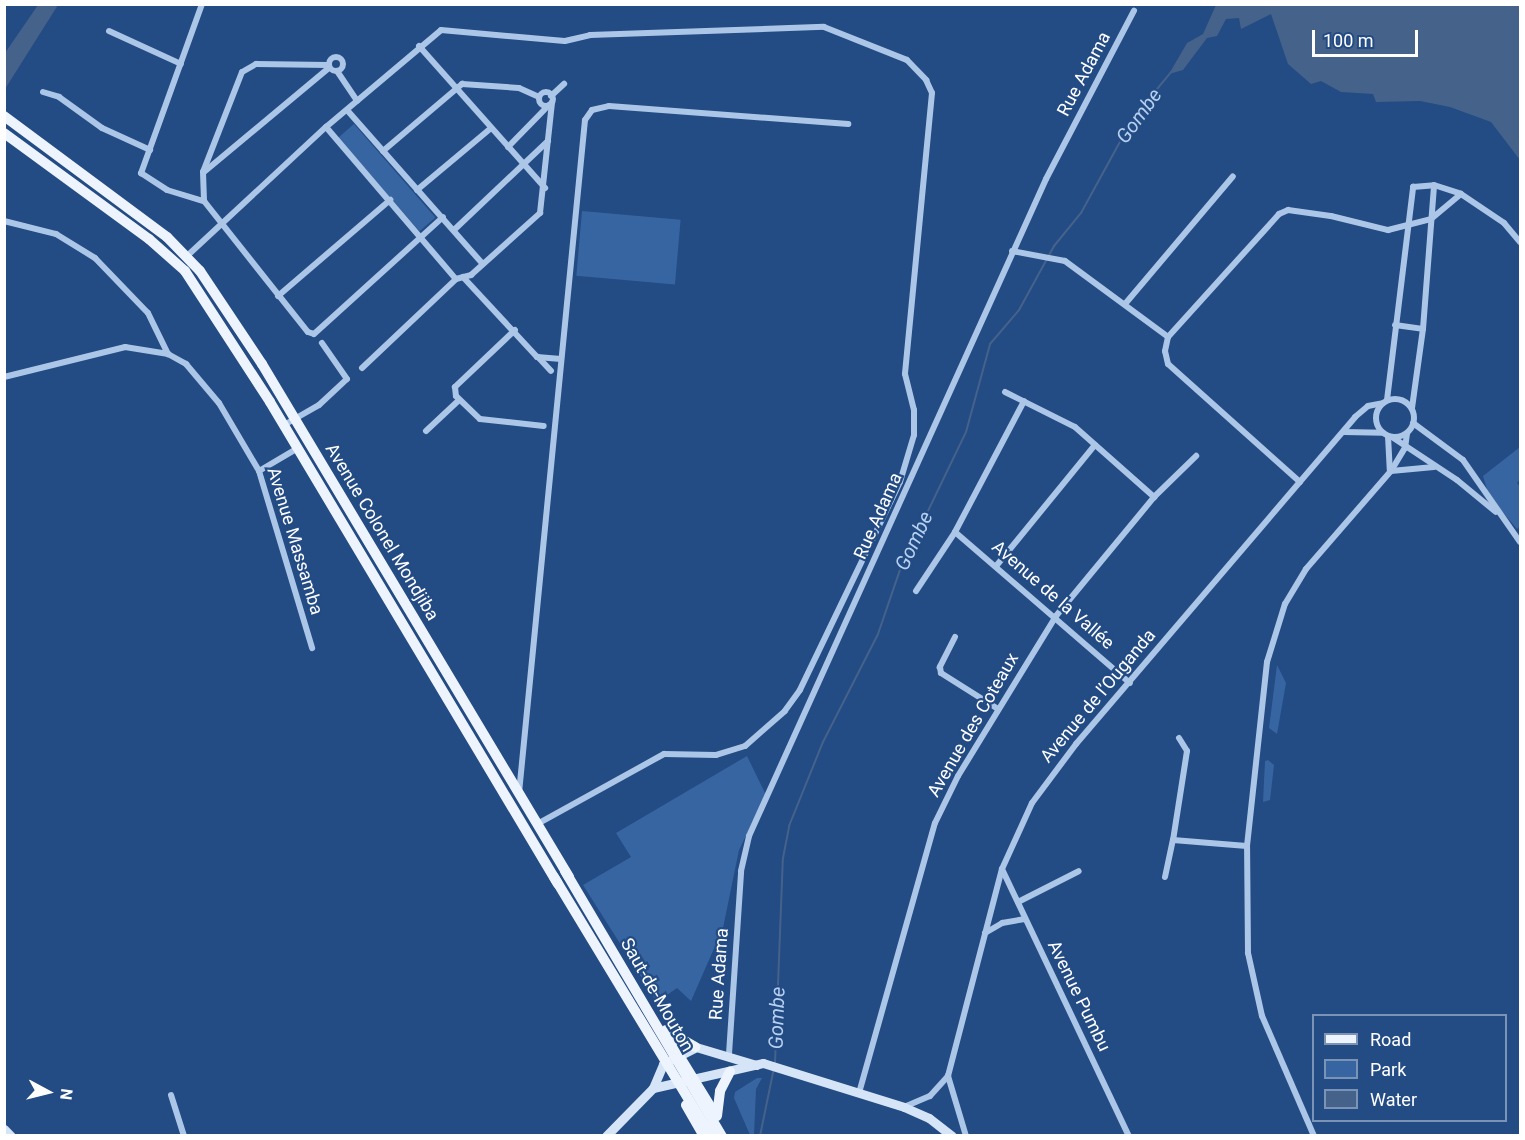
<!DOCTYPE html>
<html>
<head>
<meta charset="utf-8">
<style>
	body { margin:0 }
	#map { position:relative; width:1525px; height:1140px; overflow:hidden; background:#234b84; font-family:Roboto,sans-serif }
	div>[style] { position:absolute }
	[style*='--x'] { left:calc(var(--x)*1px); top:calc(var(--y)*1px); width:calc(var(--w)*1px); rotate:calc(var(--a)*1deg) }
	.green>* { inset:0; background:#3765a1; transform-origin:0 0 }
	.water>* { inset:0; background:#45628b }
	.stream>* { height:2px; margin:-1px; padding:0 1px; transform-origin:1px; border-radius:1px; background:#45628b }
	.street>* { height:6px; margin:-3px; padding:0 3px; transform-origin:3px; border-radius:3px; background:#acc6e8 }
	.street>.ring { margin:-3px; padding:0; box-sizing:content-box; background:none; border:6px solid #acc6e8; border-radius:50% }
	.secondary>* { height:9px; margin:-4.5px; padding:0 4.5px; transform-origin:4.5px; border-radius:4.5px; background:#d6e4f7 }
	.primary>* { height:10px; margin:-5px; padding:0 5px; transform-origin:5px; border-radius:5px; background:#eef4fe }
	.primary-bridge>* { height:10px; margin:-5px; padding:0 5px; transform-origin:5px; border-radius:5px; background:#eef4fe }
	span { translate:-50% -50%; white-space:nowrap; text-align:center; line-height:1.15; -webkit-text-stroke:4.5px #234b84; paint-order:stroke }
	.street-label { font-size:18px; color:#fff }
	.water-label { font-size:20px; color:#b7d0f0; font-style:italic }
	.frame { position:absolute; inset:0; border:6px solid #fff; pointer-events:none }
	.legend { position:absolute; left:1312px; top:1014px; width:195px; height:108px; box-sizing:border-box; background:#234b84; border:2px solid #7b93b5; margin:0; padding:8px 10px; list-style:none; font-size:18px; color:#fff }
	.legend li { display:flex; align-items:center; gap:12px; height:30px }
	.legend b { width:30px; border:2px solid #7b93b5 }
	.north { position:absolute; left:18px; top:1062px; width:60px; height:60px; -webkit-text-stroke:4px #234b84; paint-order:stroke; rotate:97deg; font-size:16px; font-weight:700; line-height:24px; text-align:center; color:#fff }
	.north::after { content:''; display:block; margin:auto; width:21px; height:27px; background:#fff; clip-path:polygon(50% 0,100% 100%,50% 72%,0 100%) }
	.scale { position:absolute; left:1312px; top:30px; width:106px; height:27px; box-sizing:border-box; border:3px solid #fff; border-top:0; padding-left:8px; font-size:18px; line-height:21px; white-space:nowrap; color:#fff; -webkit-text-stroke:4px #234b84; paint-order:stroke }
</style>
</head>
<body>
<div id="map">
	<div class="green">
		<div style="left:354px;top:124px;width:124px;height:21px;rotate:49deg"></div>
		<div style="left:582px;top:211px;width:99px;height:65px;rotate:5deg"></div>
		<div style="clip-path:polygon(1520px 447px,1520px 479px,1517px 483px,1520px 487px,1520px 526px,1517px 529px,1489px 496px,1483px 476px)"></div>
		<div style="clip-path:polygon(1277px 665px,1286px 683px,1277px 734px,1269px 728px)"></div>
		<div style="clip-path:polygon(747px 756px,766px 795px,739px 850px,723px 928px,691px 1001px,677px 988px,657px 1002px,583px 885px,631px 857px,616px 833px)"></div>
		<div style="clip-path:polygon(1268px 760px,1274px 765px,1270px 800px,1263px 802px,1265px 761px)"></div>
		<div style="clip-path:polygon(757px 1078px,762px 1078px,756px 1089px,754px 1135px,750px 1135px,734px 1098px,735px 1092px)"></div>
	</div>
	<div class="water">
		<div style="clip-path:polygon(38px 5px,58px 5px,5px 89px,5px 53px)"></div>
		<div style="clip-path:polygon(1216px 5px,1520px 5px,1520px 160px,1491px 122px,1450px 107px,1420px 101px,1376px 102px,1373px 94px,1341px 92px,1321px 81px,1311px 84px,1288px 64px,1271px 14px,1241px 29px,1239px 18px,1226px 19px,1217px 36px,1207px 38px,1183px 70px,1169px 74px,1187px 43px,1203px 34px)"></div>
	</div>
	<div class="stream">
		<div style="--x:775;--y:1063;--w:205;--a:-87.8"></div>
		<div style="--x:783;--y:858;--w:33;--a:-79"></div>
		<div style="--x:789;--y:826;--w:91;--a:-68"></div>
		<div style="--x:823;--y:742;--w:121;--a:-63"></div>
		<div style="--x:878;--y:634;--w:71;--a:-71.1"></div>
		<div style="--x:901;--y:567;--w:150;--a:-64.3"></div>
		<div style="--x:966;--y:432;--w:91;--a:-74.7"></div>
		<div style="--x:990;--y:344;--w:45;--a:-49.5"></div>
		<div style="--x:1019;--y:310;--w:73;--a:-61.3"></div>
		<div style="--x:1054;--y:246;--w:43;--a:-50.7"></div>
		<div style="--x:1081;--y:213;--w:108;--a:-61.3"></div>
		<div style="--x:1133;--y:118;--w:60;--a:-50.4"></div>
		<div style="--x:760;--y:1136;--w:69;--a:-78.4"></div>
	</div>
	<div class="street">
		<div style="--x:202;--y:4;--w:180;--a:109.8"></div>
		<div style="--x:141;--y:173;--w:31;--a:33"></div>
		<div style="--x:167;--y:190;--w:39;--a:17"></div>
		<div style="--x:109;--y:31;--w:79;--a:24.6"></div>
		<div style="--x:419;--y:46;--w:190;--a:48.4"></div>
		<div class="ring" style="left:329px;top:57px;width:8px;height:8px"></div>
		<div style="--x:328;--y:65;--w:72;--a:-179.2"></div>
		<div style="--x:256;--y:64;--w:16;--a:150"></div>
		<div style="--x:242;--y:72;--w:107;--a:111.3"></div>
		<div style="--x:203;--y:172;--w:29;--a:88"></div>
		<div style="--x:204;--y:201;--w:167;--a:51.6"></div>
		<div style="--x:308;--y:332;--w:6;--a:18"></div>
		<div style="--x:314;--y:334;--w:174;--a:-42.2"></div>
		<div style="--x:337;--y:71;--w:36;--a:56"></div>
		<div style="--x:43;--y:92;--w:17;--a:17"></div>
		<div style="--x:59;--y:97;--w:53;--a:35.8"></div>
		<div style="--x:102;--y:128;--w:53;--a:24.6"></div>
		<div class="ring" style="left:539px;top:92px;width:8px;height:8px"></div>
		<div style="--x:551;--y:96;--w:18;--a:-43"></div>
		<div style="--x:347;--y:110;--w:205;--a:48.6"></div>
		<div style="--x:326;--y:127;--w:200;--a:49.5"></div>
		<div style="--x:508;--y:147;--w:59;--a:-45.7"></div>
		<div style="--x:383;--y:151;--w:104;--a:-40.3"></div>
		<div style="--x:462;--y:84;--w:57;--a:4"></div>
		<div style="--x:519;--y:88;--w:22;--a:24"></div>
		<div style="--x:204;--y:172;--w:163;--a:-39.8"></div>
		<div style="--x:417;--y:190;--w:95;--a:-39.9"></div>
		<div style="--x:4;--y:221;--w:54;--a:14"></div>
		<div style="--x:56;--y:234;--w:46;--a:31.6"></div>
		<div style="--x:95;--y:258;--w:76;--a:46.1"></div>
		<div style="--x:148;--y:313;--w:46;--a:64"></div>
		<div style="--x:455;--y:229;--w:128;--a:-43.4"></div>
		<div style="--x:1012;--y:251;--w:54;--a:10.7"></div>
		<div style="--x:1065;--y:261;--w:128;--a:36.4"></div>
		<div style="--x:187;--y:256;--w:190;--a:-42.9"></div>
		<div style="--x:326;--y:127;--w:150;--a:-40.1"></div>
		<div style="--x:441;--y:30;--w:124;--a:5.1"></div>
		<div style="--x:565;--y:41;--w:26;--a:-13"></div>
		<div style="--x:590;--y:35;--w:234;--a:-2"></div>
		<div style="--x:824;--y:27;--w:89;--a:21.7"></div>
		<div style="--x:907;--y:60;--w:28;--a:46"></div>
		<div style="--x:926;--y:80;--w:14;--a:65"></div>
		<div style="--x:932;--y:93;--w:282;--a:95.5"></div>
		<div style="--x:905;--y:374;--w:37;--a:76"></div>
		<div style="--x:914;--y:410;--w:25;--a:90"></div>
		<div style="--x:914;--y:435;--w:49;--a:106.6"></div>
		<div style="--x:900;--y:482;--w:231;--a:115.7"></div>
		<div style="--x:800;--y:690;--w:26;--a:126"></div>
		<div style="--x:785;--y:711;--w:53;--a:138.8"></div>
		<div style="--x:745;--y:746;--w:30;--a:163"></div>
		<div style="--x:716;--y:755;--w:52;--a:-178.9"></div>
		<div style="--x:664;--y:754;--w:145;--a:151.1"></div>
		<div style="--x:463;--y:277;--w:109;--a:47.2"></div>
		<div style="--x:537;--y:357;--w:24;--a:5"></div>
		<div style="--x:278;--y:296;--w:148;--a:-40.6"></div>
		<div style="--x:1125;--y:304;--w:167;--a:-49.8"></div>
		<div style="--x:1395;--y:325;--w:28;--a:8"></div>
		<div style="--x:515;--y:330;--w:83;--a:136.5"></div>
		<div style="--x:455;--y:387;--w:9;--a:84"></div>
		<div style="--x:456;--y:396;--w:33;--a:44"></div>
		<div style="--x:480;--y:419;--w:64;--a:6.2"></div>
		<div style="--x:538;--y:357;--w:19;--a:47"></div>
		<div style="--x:362;--y:368;--w:129;--a:-43.4"></div>
		<div style="--x:456;--y:279;--w:16;--a:-15"></div>
		<div style="--x:471;--y:275;--w:93;--a:-41.9"></div>
		<div style="--x:540;--y:213;--w:112;--a:-83.8"></div>
		<div style="--x:4;--y:377;--w:125;--a:-13.9"></div>
		<div style="--x:125;--y:347;--w:44;--a:9.2"></div>
		<div style="--x:168;--y:354;--w:21;--a:29"></div>
		<div style="--x:186;--y:364;--w:51;--a:49.8"></div>
		<div style="--x:219;--y:403;--w:79;--a:59.5"></div>
		<div style="--x:259;--y:471;--w:185;--a:73.3"></div>
		<div style="--x:1005;--y:392;--w:78;--a:26.6"></div>
		<div style="--x:1075;--y:427;--w:106;--a:41.5"></div>
		<div class="ring" style="left:1376px;top:399px;width:32px;height:32px"></div>
		<div style="--x:1387;--y:400;--w:215;--a:-83"></div>
		<div style="--x:1413;--y:187;--w:21;--a:-5"></div>
		<div style="--x:1434;--y:185;--w:28;--a:18"></div>
		<div style="--x:1461;--y:194;--w:52;--a:34"></div>
		<div style="--x:1504;--y:223;--w:25;--a:50"></div>
		<div style="--x:1412;--y:408;--w:80;--a:-82.1"></div>
		<div style="--x:1423;--y:329;--w:144;--a:-85.6"></div>
		<div style="--x:1413;--y:423;--w:62;--a:36.5"></div>
		<div style="--x:1463;--y:460;--w:100;--a:55.2"></div>
		<div style="--x:284;--y:425;--w:40;--a:-29.7"></div>
		<div style="--x:319;--y:405;--w:38;--a:-43"></div>
		<div style="--x:347;--y:379;--w:44;--a:-124.8"></div>
		<div style="--x:426;--y:431;--w:45;--a:-43.2"></div>
		<div style="--x:1344;--y:432;--w:39;--a:1"></div>
		<div style="--x:1388;--y:436;--w:34;--a:87"></div>
		<div style="--x:1392;--y:437;--w:78;--a:33.5"></div>
		<div style="--x:1457;--y:480;--w:50;--a:39.4"></div>
		<div style="--x:259;--y:471;--w:45;--a:-30.5"></div>
		<div style="--x:1391;--y:471;--w:43;--a:-5.3"></div>
		<div style="--x:1300;--y:482;--w:177;--a:-138.2"></div>
		<div style="--x:1168;--y:364;--w:13;--a:-103"></div>
		<div style="--x:1165;--y:351;--w:14;--a:-78"></div>
		<div style="--x:1168;--y:337;--w:166;--a:-47.9"></div>
		<div style="--x:1279;--y:214;--w:10;--a:-24"></div>
		<div style="--x:1288;--y:210;--w:43;--a:7.9"></div>
		<div style="--x:1331;--y:216;--w:59;--a:13.8"></div>
		<div style="--x:1388;--y:230;--w:44;--a:-14.3"></div>
		<div style="--x:1431;--y:219;--w:39;--a:-40"></div>
		<div style="--x:955;--y:532;--w:231;--a:40.8"></div>
		<div style="--x:997;--y:565;--w:155;--a:-50.8"></div>
		<div style="--x:916;--y:591;--w:71;--a:-56.5"></div>
		<div style="--x:955;--y:532;--w:148;--a:-62.2"></div>
		<div style="--x:955;--y:637;--w:34;--a:117"></div>
		<div style="--x:940;--y:667;--w:6;--a:81"></div>
		<div style="--x:941;--y:673;--w:67;--a:32.3"></div>
		<div style="--x:1179;--y:738;--w:15;--a:58"></div>
		<div style="--x:1187;--y:751;--w:90;--a:98.9"></div>
		<div style="--x:1173;--y:840;--w:74;--a:4.6"></div>
		<div style="--x:519;--y:793;--w:676;--a:-84.4"></div>
		<div style="--x:585;--y:120;--w:12;--a:-55"></div>
		<div style="--x:592;--y:110;--w:17;--a:-13"></div>
		<div style="--x:609;--y:106;--w:240;--a:4.3"></div>
		<div style="--x:1002;--y:869;--w:296;--a:64.6"></div>
		<div style="--x:1165;--y:877;--w:38;--a:-78"></div>
		<div style="--x:1018;--y:902;--w:68;--a:-26.9"></div>
		<div style="--x:985;--y:933;--w:20;--a:-30"></div>
		<div style="--x:1002;--y:923;--w:23;--a:-10"></div>
		<div style="--x:729;--y:1054;--w:183;--a:-86.2"></div>
		<div style="--x:741;--y:871;--w:36;--a:-77"></div>
		<div style="--x:749;--y:836;--w:721;--a:-65.67"></div>
		<div style="--x:1046;--y:179;--w:190;--a:-62.4"></div>
		<div style="--x:859;--y:1093;--w:280;--a:-74.3"></div>
		<div style="--x:935;--y:823;--w:52;--a:-63.9"></div>
		<div style="--x:958;--y:776;--w:188;--a:-58.5"></div>
		<div style="--x:1056;--y:616;--w:154;--a:-50.5"></div>
		<div style="--x:1154;--y:497;--w:59;--a:-44.3"></div>
		<div style="--x:171;--y:1095;--w:43;--a:72.4"></div>
		<div style="--x:904;--y:1107;--w:28;--a:-23"></div>
		<div style="--x:930;--y:1096;--w:27;--a:-48"></div>
		<div style="--x:966;--y:1136;--w:63;--a:-106.7"></div>
		<div style="--x:948;--y:1076;--w:214;--a:-75.4"></div>
		<div style="--x:1002;--y:869;--w:72;--a:-65.6"></div>
		<div style="--x:1032;--y:803;--w:74;--a:-53.3"></div>
		<div style="--x:1076;--y:744;--w:430;--a:-49.5"></div>
		<div style="--x:1355;--y:417;--w:17;--a:-40"></div>
		<div style="--x:1368;--y:406;--w:15;--a:-11"></div>
		<div style="--x:1314;--y:1136;--w:131;--a:-113.4"></div>
		<div style="--x:1262;--y:1016;--w:65;--a:-102.5"></div>
		<div style="--x:1248;--y:953;--w:107;--a:-90.5"></div>
		<div style="--x:1247;--y:846;--w:185;--a:-83.8"></div>
		<div style="--x:1267;--y:662;--w:61;--a:-72.8"></div>
		<div style="--x:1285;--y:604;--w:41;--a:-59"></div>
		<div style="--x:1306;--y:569;--w:130;--a:-49.1"></div>
		<div style="--x:1391;--y:471;--w:27;--a:-59"></div>
		<div style="--x:1405;--y:448;--w:15;--a:-82"></div>
	</div>
	<div class="secondary">
		<div style="--x:653;--y:1088;--w:113;--a:-12.8"></div>
		<div style="--x:763;--y:1063;--w:148;--a:17.3"></div>
		<div style="--x:904;--y:1107;--w:27;--a:24"></div>
		<div style="--x:929;--y:1118;--w:29;--a:38"></div>
		<div style="--x:653;--y:1088;--w:26;--a:-67"></div>
		<div style="--x:663;--y:1064;--w:37;--a:-27"></div>
		<div style="--x:696;--y:1047;--w:63;--a:16.7"></div>
		<div style="--x:4;--y:1129;--w:10;--a:45"></div>
		<div style="--x:606;--y:1136;--w:67;--a:-45.6"></div>
	</div>
	<div class="primary">
		<div style="--x:4;--y:116;--w:203;--a:36.6"></div>
		<div style="--x:167;--y:237;--w:47;--a:45.9"></div>
		<div style="--x:200;--y:271;--w:112;--a:56.3"></div>
		<div style="--x:262;--y:364;--w:598;--a:59.1"></div>
		<div style="--x:4;--y:133;--w:180;--a:36.2"></div>
		<div style="--x:149;--y:239;--w:48;--a:41.6"></div>
		<div style="--x:185;--y:271;--w:156;--a:57"></div>
		<div style="--x:270;--y:402;--w:561;--a:59.14"></div>
		<div style="--x:666;--y:1030;--w:34;--a:30"></div>
		<div style="--x:667;--y:1036;--w:92;--a:58.4"></div>
		<div style="--x:686;--y:1105;--w:36;--a:60"></div>
		<div style="--x:717;--y:1116;--w:25;--a:-83"></div>
		<div style="--x:720;--y:1091;--w:22;--a:-63"></div>
	</div>
	<div class="primary-bridge">
		<div style="--x:565;--y:871;--w:308;--a:59.4"></div>
		<div style="--x:554;--y:877;--w:303;--a:58.8"></div>
	</div>
	<div class="street-label">
		<span style="left:1084px;top:74px;rotate:-62deg">Rue Adama</span>
		<span style="left:878px;top:516px;rotate:-66deg">Rue Adama</span>
		<span style="left:382px;top:532px;rotate:59deg">Avenue Colonel Mondjiba</span>
		<span style="left:295px;top:541px;rotate:73deg">Avenue Massamba</span>
		<span style="left:1053px;top:595px;rotate:41deg">Avenue de la Vallée</span>
		<span style="left:1098px;top:696px;rotate:-50deg">Avenue de l’Ouganda</span>
		<span style="left:973px;top:725px;rotate:-60deg">Avenue des Coteaux</span>
		<span style="left:719px;top:974px;rotate:-86deg">Rue Adama</span>
		<span style="left:657px;top:995px;rotate:60deg">Saut-de-Mouton</span>
		<span style="left:1079px;top:996px;rotate:64deg">Avenue Pumbu</span>
	</div>
	<div class="water-label">
		<span style="left:1139px;top:116px;rotate:-54deg">Gombe</span>
		<span style="left:914px;top:541px;rotate:-65deg">Gombe</span>
		<span style="left:777px;top:1018px;rotate:-88deg">Gombe</span>
	</div>
	<div class="frame"></div>
	<ul class="legend">
	<li><b style="height:8px;background:#eef4fe"></b>Road</li>
	<li><b style="height:16px;background:#3765a1"></b>Park</li>
	<li><b style="height:16px;background:#45628b"></b>Water</li>
	</ul>
	<div class="north">N</div>
	<div class="scale">100 m</div>
</div>
</body>
</html>
